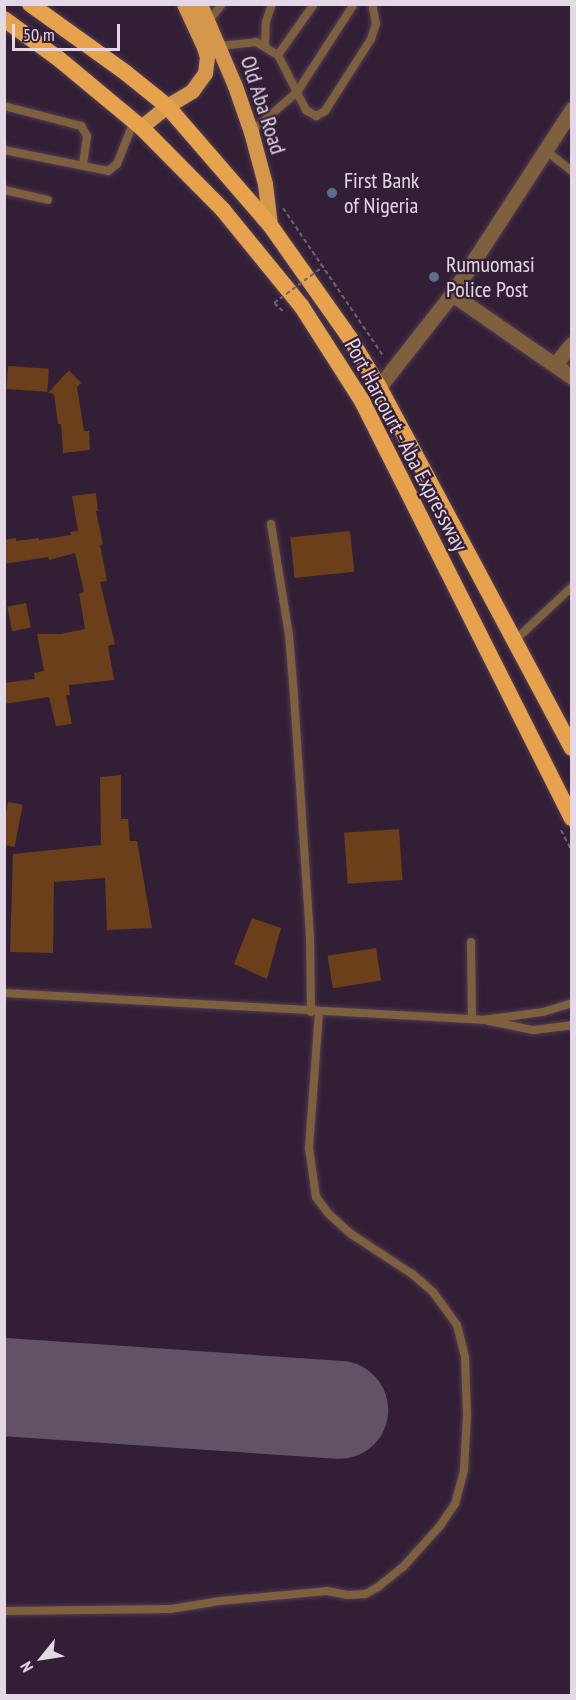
<!DOCTYPE html>
<html>
<head>
<meta charset="utf-8">
<style>
	body { margin:0 }
	#map { position:relative; width:576px; height:1700px; overflow:hidden; background:#321f36; font-family:"PT Sans Narrow",sans-serif }
	div>[style] { position:absolute }
	[style*='--x'] { left:calc(var(--x)*1px); top:calc(var(--y)*1px); width:calc(var(--w)*1px); rotate:calc(var(--a)*1deg) }
	.runway>* { height:98px; margin:-49px; padding:0 49px; transform-origin:49px; border-radius:49px; background:#625266 }
	.building>* { inset:0; background:#6a3f1a; transform-origin:0 0 }
	.path>* { height:2px; margin-top:-1px; transform-origin:0; background:repeating-linear-gradient(90deg,#726276 0 4.5px,transparent 0 7.5px) }
	.roads { filter:drop-shadow(0 0 2px #4e3c52) drop-shadow(0 0 2px #4e3c52) }
	.service>* { height:8px; margin:-4px; padding:0 4px; transform-origin:4px; border-radius:4px; background:#7e603e }
	.minor>* { height:15px; margin:-7.5px; padding:0 7.5px; transform-origin:7.5px; border-radius:7.5px; background:#7e603e }
	.primary>* { height:15px; margin:-7.5px; padding:0 7.5px; transform-origin:7.5px; border-radius:7.5px; background:#d4974b }
	.trunk>* { height:16px; margin:-8px; padding:0 8px; transform-origin:8px; border-radius:8px; background:#e6a24d }
	.path-bridge>* { height:2px; margin-top:-1px; transform-origin:0; background:repeating-linear-gradient(90deg,#726276 0 4.5px,transparent 0 7.5px) }
	.dots>* { width:16px; height:16px; translate:-50% -50%; box-sizing:border-box; border:3px solid #321f36; border-radius:50% }
	span { translate:-50% -50%; white-space:nowrap; text-align:center; line-height:1.15; -webkit-text-stroke:4.5px #321f36; paint-order:stroke }
	.street-label { font-size:22px; color:#e4d7e6 }
	.poi-label { font-size:22px; color:#e4d7e6 }
	.left { translate:0 -50%; text-align:left }
	.frame { position:absolute; inset:0; border:6px solid #e4d7e6; pointer-events:none }
	.north { position:absolute; left:12px; top:1628px; width:60px; height:60px; -webkit-text-stroke:4px #321f36; paint-order:stroke; rotate:240deg; font-size:16px; font-weight:700; line-height:24px; text-align:center; color:#e4d7e6 }
	.north::after { content:''; display:block; margin:auto; width:21px; height:27px; background:#e4d7e6; clip-path:polygon(50% 0,100% 100%,50% 72%,0 100%) }
	.scale { position:absolute; left:12px; top:24px; width:108px; height:27px; box-sizing:border-box; border:3px solid #e4d7e6; border-top:0; padding-left:8px; font-size:18px; line-height:21px; white-space:nowrap; color:#e4d7e6; -webkit-text-stroke:4px #321f36; paint-order:stroke }
</style>
</head>
<body>
<div id="map">
	<div class="runway">
		<div style="--x:4;--y:1387;--w:336;--a:3.9"></div>
	</div>
	<div class="building">
		<div style="left:8px;top:366px;width:41px;height:23px;rotate:4deg"></div>
		<div style="clip-path:polygon(69px 370px,81px 383px,77px 387px,84px 431px,89px 431px,90px 450px,63px 453px,61px 424px,58px 424px,54px 394px,48px 393px)"></div>
		<div style="clip-path:polygon(96px 493px,98px 511px,96px 511px,103px 544px,100px 545px,107px 581px,100px 582px,115px 644px,108px 646px,114px 680px,69px 685px,70px 695px,66px 695px,72px 724px,56px 726px,49px 697px,4px 704px,4px 683px,35px 679px,34px 673px,44px 671px,37px 634px,61px 634px,85px 629px,79px 593px,84px 592px,75px 553px,49px 560px,48px 557px,4px 564px,4px 540px,16px 538px,16px 541px,39px 538px,39px 540px,71px 535px,70px 532px,78px 531px,72px 496px)"></div>
		<div style="left:350px;top:531px;width:41px;height:60px;rotate:84deg"></div>
		<div style="left:26px;top:603px;width:25px;height:19px;rotate:79deg"></div>
		<div style="clip-path:polygon(121px 775px,121px 819px,128px 819px,130px 841px,137px 841px,152px 928px,107px 930px,105px 878px,54px 882px,53px 953px,10px 952px,13px 854px,101px 845px,100px 777px)"></div>
		<div style="left:8px;top:802px;width:15px;height:43px;rotate:11deg"></div>
		<div style="left:399px;top:829px;width:51px;height:55px;rotate:86deg"></div>
		<div style="clip-path:polygon(252px 918px,281px 928px,267px 979px,234px 964px)"></div>
		<div style="left:376px;top:948px;width:33px;height:49px;rotate:81deg"></div>
	</div>
	<div class="path">
		<div style="--x:283;--y:208;--w:180;--a:55.9"></div>
		<div style="--x:274;--y:303;--w:15;--a:42"></div>
		<div style="--x:561;--y:830;--w:25;--a:63"></div>
	</div>
	<div class="roads">
		<div class="service">
			<div style="--x:208;--y:22;--w:23;--a:-52"></div>
			<div style="--x:219;--y:46;--w:37;--a:-6"></div>
			<div style="--x:256;--y:42;--w:26;--a:31"></div>
			<div style="--x:278;--y:55;--w:62;--a:63"></div>
			<div style="--x:306;--y:110;--w:12;--a:31"></div>
			<div style="--x:316;--y:116;--w:10;--a:-29"></div>
			<div style="--x:325;--y:111;--w:85;--a:-57.4"></div>
			<div style="--x:371;--y:39;--w:16;--a:-72"></div>
			<div style="--x:376;--y:24;--w:20;--a:-101"></div>
			<div style="--x:265;--y:46;--w:24;--a:-88"></div>
			<div style="--x:266;--y:22;--w:19;--a:-72"></div>
			<div style="--x:278;--y:55;--w:62;--a:-54.8"></div>
			<div style="--x:4;--y:106;--w:80;--a:14.6"></div>
			<div style="--x:81;--y:126;--w:12;--a:59"></div>
			<div style="--x:87;--y:136;--w:29;--a:98"></div>
			<div style="--x:251;--y:132;--w:61;--a:-41"></div>
			<div style="--x:297;--y:92;--w:105;--a:-57.1"></div>
			<div style="--x:4;--y:150;--w:106;--a:11.4"></div>
			<div style="--x:108;--y:171;--w:11;--a:-38"></div>
			<div style="--x:117;--y:164;--w:46;--a:-68.4"></div>
			<div style="--x:545;--y:150;--w:34;--a:38"></div>
			<div style="--x:4;--y:190;--w:45;--a:12.8"></div>
			<div style="--x:271;--y:524;--w:112;--a:80.8"></div>
			<div style="--x:289;--y:635;--w:61;--a:85.3"></div>
			<div style="--x:294;--y:696;--w:242;--a:86.2"></div>
			<div style="--x:310;--y:937;--w:75;--a:89.2"></div>
			<div style="--x:514;--y:641;--w:79;--a:-43"></div>
			<div style="--x:471;--y:942;--w:77;--a:89.3"></div>
			<div style="--x:4;--y:993;--w:479;--a:3.2"></div>
			<div style="--x:482;--y:1020;--w:62;--a:-7.5"></div>
			<div style="--x:543;--y:1012;--w:30;--a:-17"></div>
			<div style="--x:489;--y:1021;--w:45;--a:11.6"></div>
			<div style="--x:533;--y:1030;--w:39;--a:-7"></div>
			<div style="--x:4;--y:1611;--w:167;--a:-0.7"></div>
			<div style="--x:171;--y:1609;--w:50;--a:-9.3"></div>
			<div style="--x:220;--y:1601;--w:107;--a:-5.3"></div>
			<div style="--x:327;--y:1591;--w:21;--a:11"></div>
			<div style="--x:348;--y:1595;--w:17;--a:-3"></div>
			<div style="--x:365;--y:1594;--w:15;--a:-28"></div>
			<div style="--x:378;--y:1587;--w:32;--a:-39"></div>
			<div style="--x:403;--y:1567;--w:55;--a:-47.9"></div>
			<div style="--x:440;--y:1526;--w:27;--a:-56"></div>
			<div style="--x:455;--y:1504;--w:35;--a:-75"></div>
			<div style="--x:464;--y:1470;--w:55;--a:-86.9"></div>
			<div style="--x:467;--y:1415;--w:58;--a:-92"></div>
			<div style="--x:465;--y:1357;--w:33;--a:-104"></div>
			<div style="--x:457;--y:1325;--w:41;--a:-126"></div>
			<div style="--x:433;--y:1292;--w:28;--a:-139"></div>
			<div style="--x:412;--y:1274;--w:73;--a:-146.7"></div>
			<div style="--x:351;--y:1234;--w:31;--a:-138"></div>
			<div style="--x:328;--y:1213;--w:20;--a:-127"></div>
			<div style="--x:316;--y:1197;--w:49;--a:-98.1"></div>
			<div style="--x:309;--y:1148;--w:136;--a:-85.8"></div>
		</div>
		<div class="minor">
			<div style="--x:452;--y:294;--w:146;--a:34.7"></div>
			<div style="--x:555;--y:364;--w:26;--a:-50"></div>
			<div style="--x:379;--y:387;--w:118;--a:-51.9"></div>
			<div style="--x:452;--y:294;--w:221;--a:-57"></div>
		</div>
		<div class="primary">
			<div style="--x:200;--y:4;--w:89;--a:66.9"></div>
			<div style="--x:235;--y:86;--w:49;--a:70.8"></div>
			<div style="--x:251;--y:132;--w:54;--a:74.9"></div>
			<div style="--x:265;--y:184;--w:41;--a:83"></div>
			<div style="--x:141;--y:127;--w:33;--a:-39"></div>
			<div style="--x:167;--y:106;--w:29;--a:-31"></div>
			<div style="--x:192;--y:91;--w:22;--a:-54"></div>
			<div style="--x:205;--y:73;--w:16;--a:-83"></div>
			<div style="--x:207;--y:57;--w:10;--a:-107"></div>
			<div style="--x:204;--y:47;--w:47;--a:-114.9"></div>
		</div>
		<div class="trunk">
			<div style="--x:30;--y:4;--w:118;--a:35.7"></div>
			<div style="--x:126;--y:73;--w:53;--a:38.8"></div>
			<div style="--x:167;--y:106;--w:157;--a:49.1"></div>
			<div style="--x:270;--y:225;--w:141;--a:54.8"></div>
			<div style="--x:351;--y:340;--w:55;--a:59.2"></div>
			<div style="--x:379;--y:387;--w:409;--a:61.9"></div>
			<div style="--x:4;--y:19;--w:68;--a:36"></div>
			<div style="--x:59;--y:59;--w:107;--a:39.7"></div>
			<div style="--x:141;--y:127;--w:117;--a:45.3"></div>
			<div style="--x:223;--y:210;--w:125;--a:50.8"></div>
			<div style="--x:302;--y:307;--w:112;--a:57.4"></div>
			<div style="--x:362;--y:401;--w:467;--a:63.3"></div>
		</div>
	</div>
	<div class="path-bridge">
		<div style="--x:274;--y:303;--w:62;--a:-36.5"></div>
	</div>
	<div class="dots">
		<div style="left:332px;top:193px;background:#5c6f8a"></div>
		<div style="left:434px;top:277px;background:#5c6f8a"></div>
	</div>
	<div class="street-label">
		<span style="left:263px;top:105px;rotate:72deg">Old Aba Road</span>
		<span style="left:406px;top:445px;rotate:62deg">Port Harcourt - Aba Expressway</span>
	</div>
	<div class="poi-label">
		<span class="left" style="left:344px;top:193px">First Bank<br>of Nigeria</span>
		<span class="left" style="left:446px;top:277px">Rumuomasi<br>Police Post</span>
	</div>
	<div class="frame"></div>
	<div class="north">N</div>
	<div class="scale">50 m</div>
</div>
</body>
</html>
